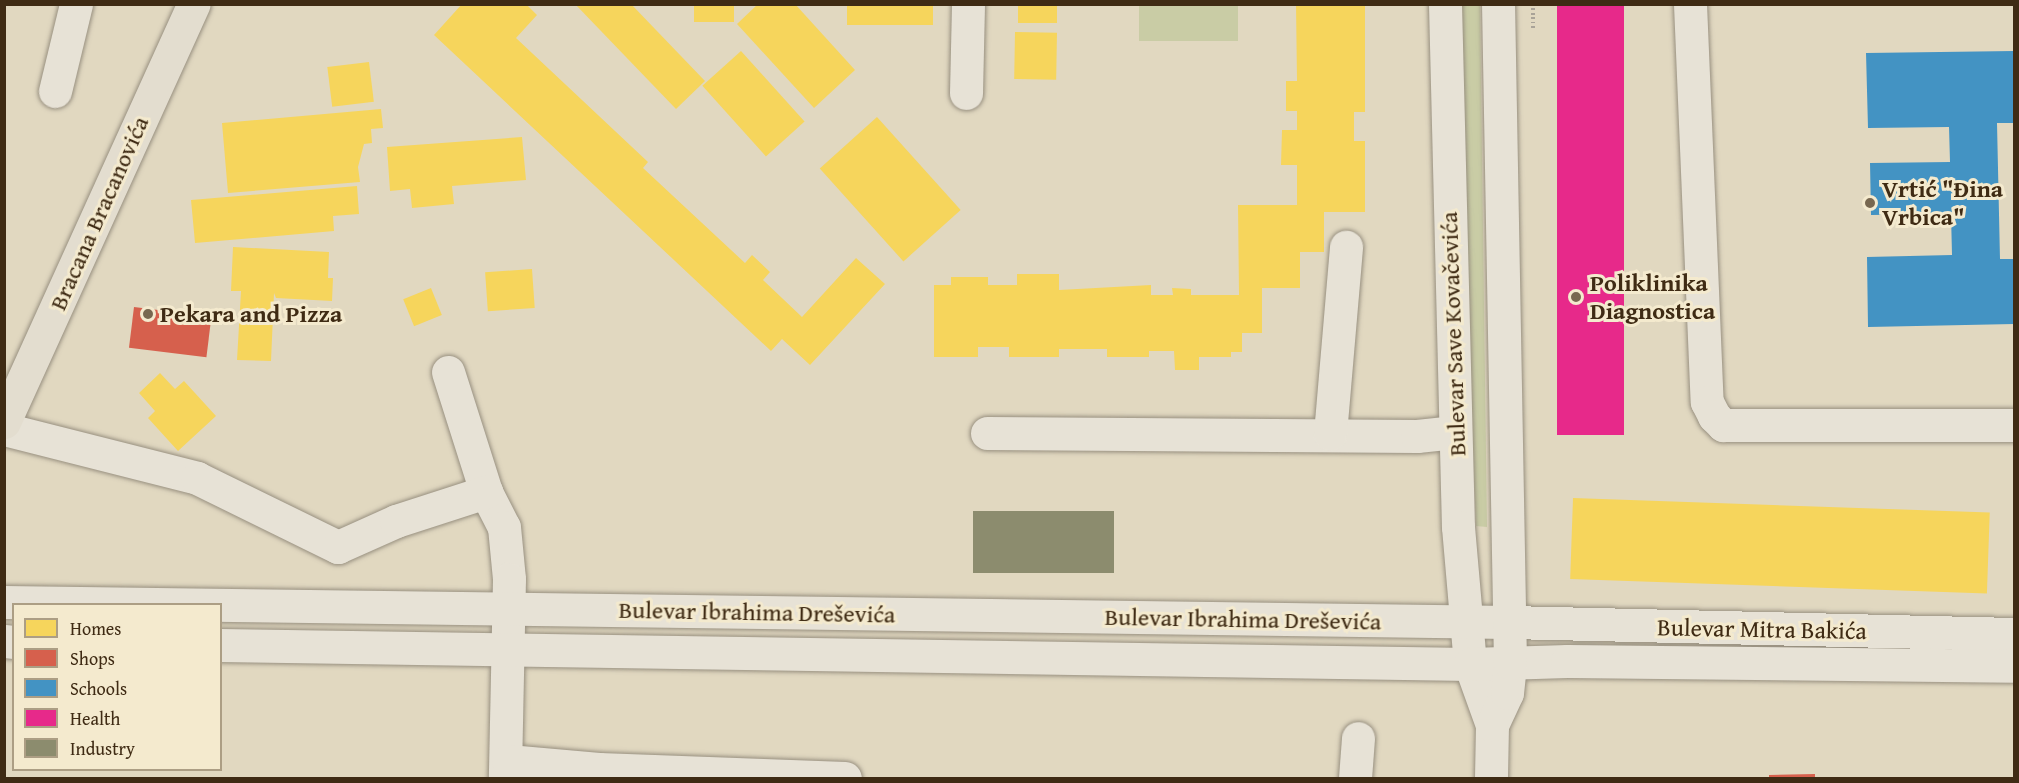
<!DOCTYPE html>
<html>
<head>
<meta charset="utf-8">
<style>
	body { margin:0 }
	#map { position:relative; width:2019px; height:783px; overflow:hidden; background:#e1d8c0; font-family:"Gentium Book Plus",serif }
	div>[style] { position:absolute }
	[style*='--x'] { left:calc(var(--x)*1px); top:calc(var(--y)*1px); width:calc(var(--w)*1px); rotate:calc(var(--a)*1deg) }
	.green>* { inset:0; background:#c9cca5; transform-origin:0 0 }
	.homes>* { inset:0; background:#f6d55c; transform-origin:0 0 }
	.shops>* { inset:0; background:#d6604d; transform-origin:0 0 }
	.schools>* { inset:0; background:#4393c3 }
	.health>* { inset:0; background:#e7298a; transform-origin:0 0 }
	.industry>* { inset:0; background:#8c8c6e; transform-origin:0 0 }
	.path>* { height:4px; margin-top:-2px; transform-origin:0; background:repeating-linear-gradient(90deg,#a9a398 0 1.5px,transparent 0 4.5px) }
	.roads { filter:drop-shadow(0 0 2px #989080) drop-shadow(0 0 2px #989080) }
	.minor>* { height:33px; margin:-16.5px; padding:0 16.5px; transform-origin:16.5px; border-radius:16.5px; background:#e7e2d6 }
	.major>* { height:33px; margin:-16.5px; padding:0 16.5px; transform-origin:16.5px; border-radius:16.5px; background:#e3ddcf }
	.dots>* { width:16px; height:16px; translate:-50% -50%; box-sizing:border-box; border:3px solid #f4eace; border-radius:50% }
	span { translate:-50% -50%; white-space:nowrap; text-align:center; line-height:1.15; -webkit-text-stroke:6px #f4eace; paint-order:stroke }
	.poi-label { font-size:24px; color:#3f2b14; font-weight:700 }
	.left { translate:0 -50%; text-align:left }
	.street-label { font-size:24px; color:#3f2b14 }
	.frame { position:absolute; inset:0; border:6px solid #3f2b14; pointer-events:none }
	.legend { position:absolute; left:12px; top:603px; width:210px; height:168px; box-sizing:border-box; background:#f4eace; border:2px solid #ac9e84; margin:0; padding:8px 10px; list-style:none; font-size:18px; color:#3f2b14 }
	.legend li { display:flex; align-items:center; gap:12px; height:30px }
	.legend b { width:30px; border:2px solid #ac9e84 }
</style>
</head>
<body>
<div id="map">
	<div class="green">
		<div style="left:1139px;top:5px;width:99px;height:36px"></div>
		<div style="clip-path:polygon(1461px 5px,1480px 5px,1487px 527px,1476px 526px,1473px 457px,1465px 424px)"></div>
	</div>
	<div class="homes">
		<div style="clip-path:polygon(462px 4px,526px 4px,537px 15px,516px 38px,648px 162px,643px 168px,745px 263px,752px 255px,770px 272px,763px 280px,802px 317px,856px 258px,885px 284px,810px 365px,782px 339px,771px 351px,434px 35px)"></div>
		<div style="clip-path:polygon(575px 4px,631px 4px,705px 81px,676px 109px)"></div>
		<div style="clip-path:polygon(758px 4px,795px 4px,855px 70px,814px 108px,737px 24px)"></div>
		<div style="left:847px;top:4px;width:86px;height:21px"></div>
		<div style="left:1018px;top:4px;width:39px;height:19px"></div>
		<div style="clip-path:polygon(1296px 4px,1365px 4px,1365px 112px,1354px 112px,1354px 141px,1365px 141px,1365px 212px,1324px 212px,1324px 252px,1300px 252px,1300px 288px,1262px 288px,1262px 333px,1242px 333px,1242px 352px,1231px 352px,1231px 357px,1199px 357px,1199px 370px,1175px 370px,1174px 351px,1149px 351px,1149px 357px,1107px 357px,1107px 349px,1059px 349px,1059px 357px,1009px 357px,1009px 347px,978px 347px,978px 357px,934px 357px,934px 285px,951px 285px,951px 277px,988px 277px,988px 285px,1017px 285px,1017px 274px,1059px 274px,1059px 290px,1151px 285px,1151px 295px,1173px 295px,1172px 288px,1191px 289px,1191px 295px,1239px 295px,1238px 205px,1297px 205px,1297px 165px,1281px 165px,1282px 130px,1297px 130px,1297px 111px,1286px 111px,1286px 81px,1297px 81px)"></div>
		<div style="left:694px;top:5px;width:40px;height:17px"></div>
		<div style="left:1015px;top:32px;width:42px;height:47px;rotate:1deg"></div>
		<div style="left:741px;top:51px;width:95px;height:52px;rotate:48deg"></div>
		<div style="left:369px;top:62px;width:40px;height:42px;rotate:83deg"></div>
		<div style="clip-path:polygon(381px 109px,383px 128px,371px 129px,372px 143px,364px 144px,358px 167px,360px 182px,228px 193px,222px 123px)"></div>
		<div style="left:877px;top:117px;width:125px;height:77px;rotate:48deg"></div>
		<div style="clip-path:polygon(522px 137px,526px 180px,452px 186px,454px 204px,412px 208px,410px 189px,390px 191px,387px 147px)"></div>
		<div style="clip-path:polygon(357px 186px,359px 214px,333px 216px,334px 231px,195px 243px,191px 200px)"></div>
		<div style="clip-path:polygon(233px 247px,329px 252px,328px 278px,333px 278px,332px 301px,276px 298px,274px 293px,271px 361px,237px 360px,241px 291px,231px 291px)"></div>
		<div style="left:532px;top:269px;width:39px;height:47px;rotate:86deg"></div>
		<div style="left:431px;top:288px;width:29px;height:30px;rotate:68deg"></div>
		<div style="clip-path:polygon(160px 373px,175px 389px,184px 381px,216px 416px,178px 451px,148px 418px,155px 411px,139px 393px)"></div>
		<div style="left:1573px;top:498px;width:417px;height:81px;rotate:2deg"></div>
	</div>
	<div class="shops">
		<div style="left:134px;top:307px;width:78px;height:41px;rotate:7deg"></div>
		<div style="clip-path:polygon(1815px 774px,1815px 778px,1769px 778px,1769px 775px)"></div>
	</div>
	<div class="schools">
		<div style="clip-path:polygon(2014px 51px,2014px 123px,1997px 123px,2000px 259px,2014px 259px,2014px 324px,1868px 327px,1867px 257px,1952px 255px,1951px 214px,1871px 215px,1870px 163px,1950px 162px,1949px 127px,1868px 128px,1866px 53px)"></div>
	</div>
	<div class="health">
		<div style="left:1557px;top:4px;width:67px;height:431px"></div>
	</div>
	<div class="industry">
		<div style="left:973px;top:511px;width:141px;height:62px"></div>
	</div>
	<div class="path">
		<div style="--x:1533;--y:4;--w:27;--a:90"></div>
	</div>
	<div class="roads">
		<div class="minor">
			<div style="--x:1445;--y:4;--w:523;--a:88.58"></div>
			<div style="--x:1458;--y:527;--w:138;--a:85"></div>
			<div style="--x:1470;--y:664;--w:65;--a:70.2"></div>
			<div style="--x:1492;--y:725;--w:53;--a:91.1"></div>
			<div style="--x:1690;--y:4;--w:398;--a:87.6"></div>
			<div style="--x:1707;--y:402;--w:16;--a:63"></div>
			<div style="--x:1714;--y:416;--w:13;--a:45"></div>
			<div style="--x:1723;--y:425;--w:291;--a:0"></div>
			<div style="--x:55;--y:91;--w:89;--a:-76.4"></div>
			<div style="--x:966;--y:93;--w:89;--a:-88.7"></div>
			<div style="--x:448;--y:372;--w:126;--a:72.4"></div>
			<div style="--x:486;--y:492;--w:39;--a:63"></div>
			<div style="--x:504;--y:527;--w:52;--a:84.5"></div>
			<div style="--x:509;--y:579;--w:199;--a:91.2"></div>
			<div style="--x:4;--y:429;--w:199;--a:14.2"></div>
			<div style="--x:197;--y:478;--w:157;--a:26.1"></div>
			<div style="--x:338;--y:547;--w:64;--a:-24.1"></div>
			<div style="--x:396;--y:521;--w:95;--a:-17.9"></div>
			<div style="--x:987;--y:433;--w:430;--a:0.4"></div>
			<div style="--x:1417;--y:436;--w:38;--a:-6"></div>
			<div style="--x:1330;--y:434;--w:188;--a:-85.1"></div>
			<div style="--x:4;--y:602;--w:1505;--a:0.76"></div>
			<div style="--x:1509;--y:622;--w:505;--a:1.36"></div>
			<div style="--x:4;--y:641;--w:10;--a:6"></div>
			<div style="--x:220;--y:645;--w:1250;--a:0.87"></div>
			<div style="--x:1470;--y:664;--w:97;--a:-1.8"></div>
			<div style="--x:1567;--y:661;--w:447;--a:0.6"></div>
			<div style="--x:1492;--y:725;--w:35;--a:-65"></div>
			<div style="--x:1507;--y:693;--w:30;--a:-84"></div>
			<div style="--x:1510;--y:663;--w:659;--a:-91.04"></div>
			<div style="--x:508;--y:761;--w:91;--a:5"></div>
			<div style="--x:599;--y:769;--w:246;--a:2.1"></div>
			<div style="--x:1355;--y:778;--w:40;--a:-85.7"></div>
		</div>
		<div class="major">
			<div style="--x:4;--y:422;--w:459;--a:-65.6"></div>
		</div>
	</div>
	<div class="dots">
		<div style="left:1870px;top:203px;background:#786850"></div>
		<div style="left:1576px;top:297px;background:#786850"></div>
		<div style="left:148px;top:314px;background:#786850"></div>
	</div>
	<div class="poi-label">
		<span class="left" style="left:1882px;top:203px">Vrtić "Đina<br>Vrbica"</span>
		<span class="left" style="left:1590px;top:297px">Poliklinika<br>Diagnostica</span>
		<span class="left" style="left:160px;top:314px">Pekara and Pizza</span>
	</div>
	<div class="street-label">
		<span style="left:99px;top:213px;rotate:-66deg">Bracana Bracanovića</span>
		<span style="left:1453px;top:334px;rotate:-92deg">Bulevar Save Kovačevića</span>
		<span style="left:757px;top:612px;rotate:1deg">Bulevar Ibrahima Dreševića</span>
		<span style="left:1243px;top:619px;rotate:1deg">Bulevar Ibrahima Dreševića</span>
		<span style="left:1762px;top:629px;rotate:1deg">Bulevar Mitra Bakića</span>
	</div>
	<div class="frame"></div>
	<ul class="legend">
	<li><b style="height:16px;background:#f6d55c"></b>Homes</li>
	<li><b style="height:16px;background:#d6604d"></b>Shops</li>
	<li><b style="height:16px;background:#4393c3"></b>Schools</li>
	<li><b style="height:16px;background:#e7298a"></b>Health</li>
	<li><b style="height:16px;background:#8c8c6e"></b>Industry</li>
	</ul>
</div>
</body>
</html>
